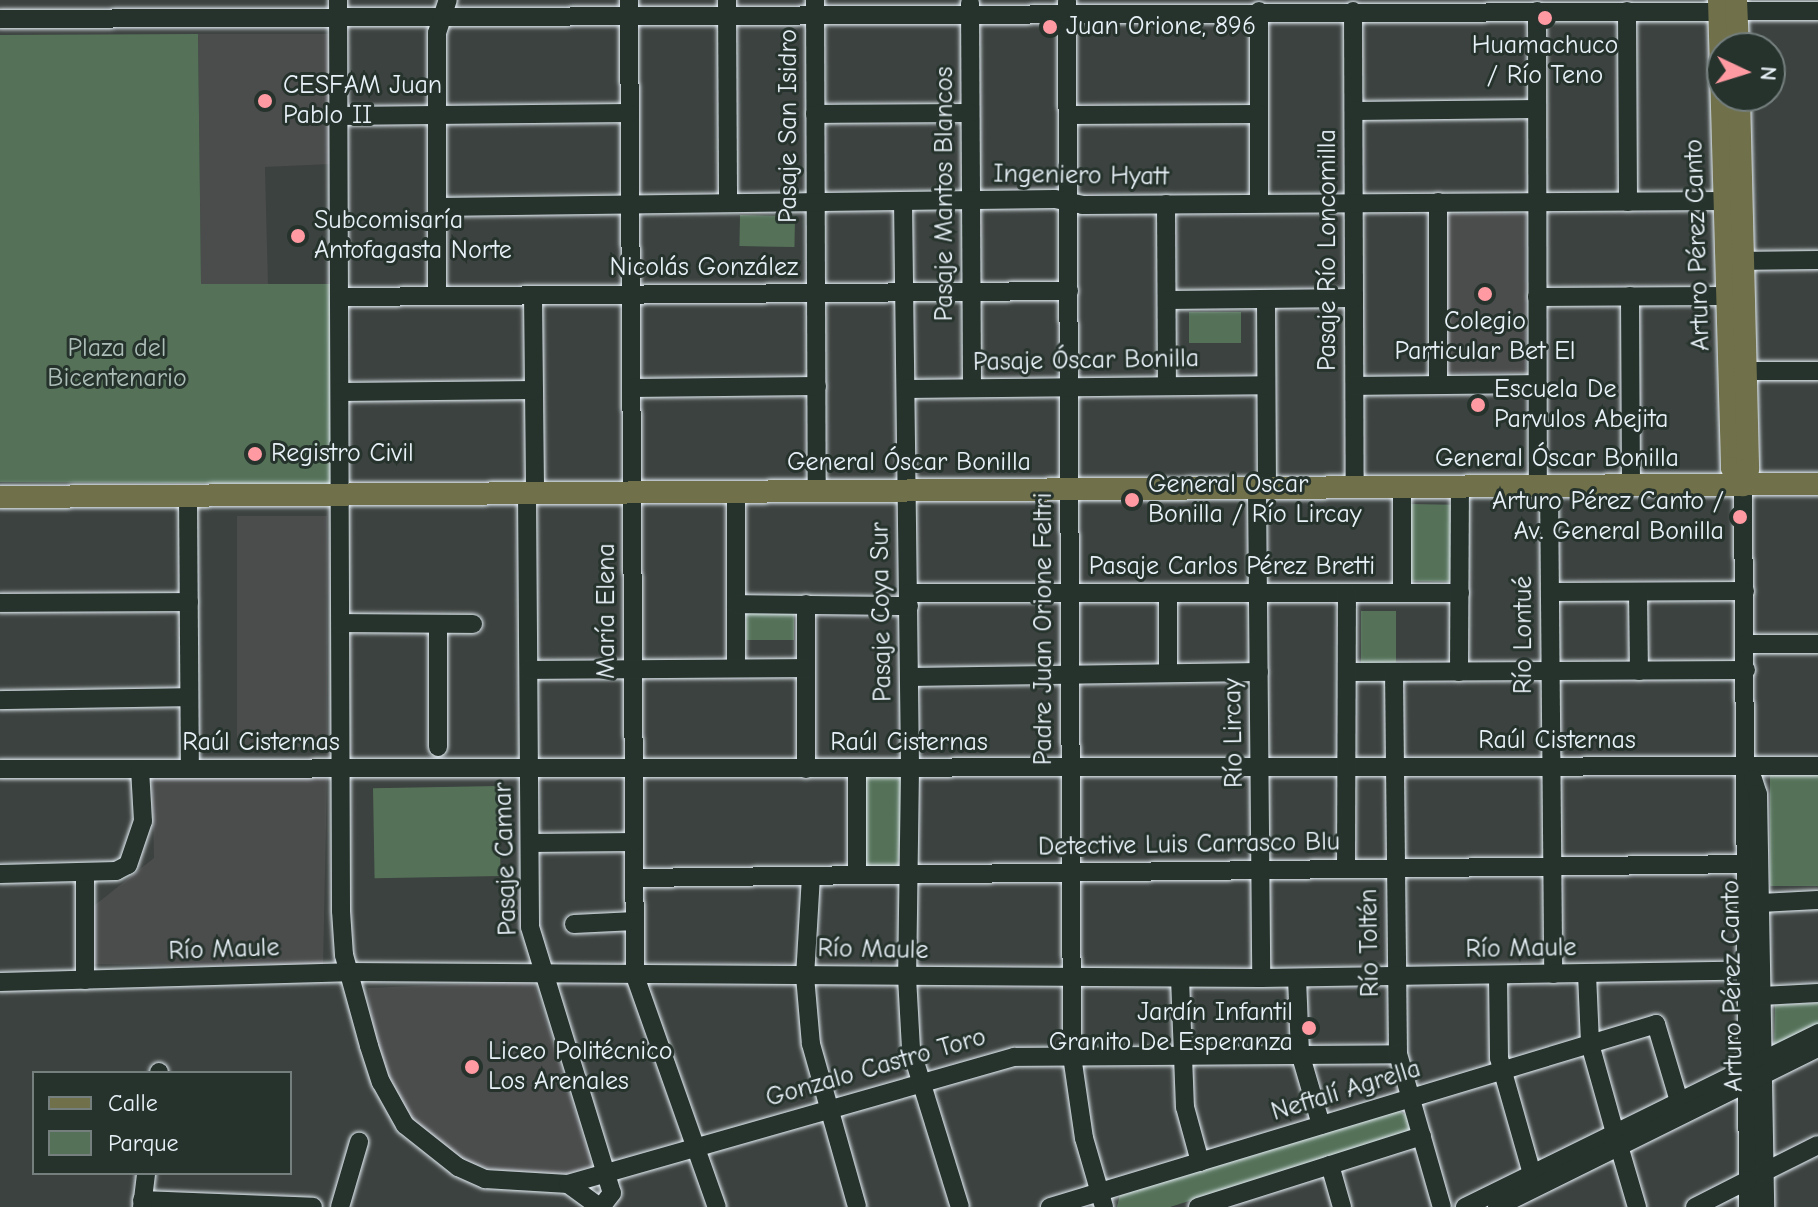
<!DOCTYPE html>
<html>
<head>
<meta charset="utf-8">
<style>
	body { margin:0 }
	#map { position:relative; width:1818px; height:1207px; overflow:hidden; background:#3c423f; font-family:"Comic Neue",sans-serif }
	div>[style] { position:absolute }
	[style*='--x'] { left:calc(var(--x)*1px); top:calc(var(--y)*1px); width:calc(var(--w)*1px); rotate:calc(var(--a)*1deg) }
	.built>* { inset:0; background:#4b4c4c; transform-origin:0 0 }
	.green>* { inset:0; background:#557259; transform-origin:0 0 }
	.roads { filter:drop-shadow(0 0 2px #e8f1f8) drop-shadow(0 0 2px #e8f1f8) }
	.minor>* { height:18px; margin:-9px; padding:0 9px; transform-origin:9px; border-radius:9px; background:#26332d }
	.major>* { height:22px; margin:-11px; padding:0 11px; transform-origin:11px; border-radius:11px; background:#70704a }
	.dots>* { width:22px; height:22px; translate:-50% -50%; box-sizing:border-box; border:4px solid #26332d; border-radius:50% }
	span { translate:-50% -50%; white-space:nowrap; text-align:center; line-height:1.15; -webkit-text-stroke:6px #26332d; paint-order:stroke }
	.poi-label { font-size:26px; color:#e8f1f8 }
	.left { translate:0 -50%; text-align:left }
	.right { translate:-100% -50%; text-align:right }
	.street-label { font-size:26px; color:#e8f1f8 }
	.park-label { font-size:26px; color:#adbeb8 }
	.legend { position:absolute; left:32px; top:1071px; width:260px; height:104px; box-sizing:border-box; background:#26332d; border:2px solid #747f7e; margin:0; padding:10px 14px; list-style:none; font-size:24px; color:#e8f1f8 }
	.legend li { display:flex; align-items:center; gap:16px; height:40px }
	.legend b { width:40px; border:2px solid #747f7e }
	.north { position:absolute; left:1706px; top:32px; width:80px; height:80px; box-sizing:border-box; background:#26332d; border:2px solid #747f7e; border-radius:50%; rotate:94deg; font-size:22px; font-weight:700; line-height:32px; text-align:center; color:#e8f1f8 }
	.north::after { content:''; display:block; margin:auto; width:28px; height:36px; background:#ff9aa2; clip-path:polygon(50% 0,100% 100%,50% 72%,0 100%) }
</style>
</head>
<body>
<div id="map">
	<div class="built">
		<div style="clip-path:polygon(198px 34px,331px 34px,331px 164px,265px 167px,268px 284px,201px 284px)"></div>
		<div style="left:1443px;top:214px;width:83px;height:159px"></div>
		<div style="left:237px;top:516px;width:90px;height:231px"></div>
		<div style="clip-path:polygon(152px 777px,327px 777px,323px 968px,90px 964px,90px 909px,154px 858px)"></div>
		<div style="clip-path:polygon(533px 981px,592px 1166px,548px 1181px,461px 1162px,420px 1130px,391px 1088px,375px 1046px,368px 988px)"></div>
	</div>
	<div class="green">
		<div style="clip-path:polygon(198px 34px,201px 284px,331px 284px,332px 484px,0 482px,0 35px)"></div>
		<div style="left:740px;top:215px;width:55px;height:31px;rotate:1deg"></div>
		<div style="left:1241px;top:312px;width:31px;height:52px;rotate:90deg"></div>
		<div style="left:1409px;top:504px;width:44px;height:77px;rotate:1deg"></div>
		<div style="left:1361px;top:611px;width:35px;height:55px"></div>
		<div style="left:746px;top:613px;width:48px;height:27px"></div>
		<div style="left:1818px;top:772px;width:114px;height:48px;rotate:90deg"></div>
		<div style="left:864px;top:776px;width:39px;height:91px;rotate:3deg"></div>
		<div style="left:499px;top:786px;width:90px;height:126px;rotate:89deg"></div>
		<div style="clip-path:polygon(1818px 1003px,1818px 1029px,1774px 1051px,1775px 1005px)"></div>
		<div style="clip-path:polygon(1396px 1109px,1409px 1117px,1412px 1131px,1170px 1207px,1117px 1207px,1120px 1194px)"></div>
	</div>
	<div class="roads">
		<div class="minor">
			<div style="--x:338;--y:0;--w:911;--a:89.81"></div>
			<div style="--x:341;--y:911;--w:44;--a:86.1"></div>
			<div style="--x:344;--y:955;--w:94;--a:74.6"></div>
			<div style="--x:369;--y:1046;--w:38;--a:72"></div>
			<div style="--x:381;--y:1082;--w:49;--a:60.8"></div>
			<div style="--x:405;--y:1125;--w:68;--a:38.4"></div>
			<div style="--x:458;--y:1167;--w:30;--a:24"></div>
			<div style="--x:485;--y:1179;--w:83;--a:3.4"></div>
			<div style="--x:568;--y:1184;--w:464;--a:-15.9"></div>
			<div style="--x:1014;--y:1057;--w:384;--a:-0.4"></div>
			<div style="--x:629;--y:0;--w:976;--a:89.65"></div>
			<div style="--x:635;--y:976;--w:245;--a:70.5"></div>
			<div style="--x:727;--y:0;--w:203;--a:89.7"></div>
			<div style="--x:815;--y:0;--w:492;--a:89.8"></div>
			<div style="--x:1067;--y:1;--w:1055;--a:89.73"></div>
			<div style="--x:1072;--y:1056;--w:83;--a:81.7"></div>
			<div style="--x:1084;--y:1138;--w:72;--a:73.8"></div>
			<div style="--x:970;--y:3;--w:385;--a:89.7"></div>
			<div style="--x:1259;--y:11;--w:192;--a:90"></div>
			<div style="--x:1353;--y:11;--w:477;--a:89.8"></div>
			<div style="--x:1537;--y:11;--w:476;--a:89.9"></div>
			<div style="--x:1627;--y:11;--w:191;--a:89.7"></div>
			<div style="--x:0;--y:19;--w:1818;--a:-0.25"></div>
			<div style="--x:1354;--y:111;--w:183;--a:-0.6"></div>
			<div style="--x:815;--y:114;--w:155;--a:-0.4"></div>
			<div style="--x:1068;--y:115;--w:191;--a:-0.3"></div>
			<div style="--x:339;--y:116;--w:290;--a:-0.6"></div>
			<div style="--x:903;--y:201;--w:568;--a:89.29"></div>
			<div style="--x:910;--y:769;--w:208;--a:90.8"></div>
			<div style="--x:907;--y:977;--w:72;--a:86.8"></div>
			<div style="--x:911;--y:1049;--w:165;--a:72.8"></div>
			<div style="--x:1438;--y:202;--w:183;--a:90"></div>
			<div style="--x:1166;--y:204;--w:182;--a:89.7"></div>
			<div style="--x:437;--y:207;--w:618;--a:-0.74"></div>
			<div style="--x:1055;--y:199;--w:29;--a:12"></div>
			<div style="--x:1083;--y:205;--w:641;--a:-0.36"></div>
			<div style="--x:1733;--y:261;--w:85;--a:-0.7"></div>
			<div style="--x:533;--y:295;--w:199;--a:89.4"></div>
			<div style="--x:437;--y:296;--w:263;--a:-90"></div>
			<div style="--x:437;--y:33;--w:35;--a:-72"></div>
			<div style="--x:1630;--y:296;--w:190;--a:89.7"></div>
			<div style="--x:340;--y:297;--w:729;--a:-0.47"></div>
			<div style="--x:1537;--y:297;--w:190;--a:-0.3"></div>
			<div style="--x:1266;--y:299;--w:189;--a:89.7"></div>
			<div style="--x:1167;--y:300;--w:187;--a:-0.6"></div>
			<div style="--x:1746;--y:371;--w:72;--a:0"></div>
			<div style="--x:1355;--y:386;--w:182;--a:-0.6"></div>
			<div style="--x:631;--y:388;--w:186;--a:-0.6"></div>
			<div style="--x:906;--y:389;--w:360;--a:-0.6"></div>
			<div style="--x:340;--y:392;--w:194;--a:-0.6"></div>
			<div style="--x:1743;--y:485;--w:722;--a:89.6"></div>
			<div style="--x:1549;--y:486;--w:488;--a:89.5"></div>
			<div style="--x:1257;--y:488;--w:490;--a:89.5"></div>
			<div style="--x:736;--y:492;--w:176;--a:90"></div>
			<div style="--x:527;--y:493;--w:434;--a:89.6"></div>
			<div style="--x:530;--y:927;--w:278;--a:72.9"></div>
			<div style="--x:612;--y:1193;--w:18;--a:128"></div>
			<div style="--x:188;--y:496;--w:272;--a:89.6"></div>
			<div style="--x:1550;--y:592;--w:195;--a:-0.3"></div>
			<div style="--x:1638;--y:592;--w:79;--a:89.3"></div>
			<div style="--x:909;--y:593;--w:551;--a:0"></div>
			<div style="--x:1168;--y:593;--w:80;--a:90"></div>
			<div style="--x:1402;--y:593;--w:105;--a:-90"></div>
			<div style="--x:0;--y:603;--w:189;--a:-0.3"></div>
			<div style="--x:736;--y:604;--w:173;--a:0.7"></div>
			<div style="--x:806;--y:604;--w:165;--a:90"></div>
			<div style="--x:342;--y:623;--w:131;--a:0.4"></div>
			<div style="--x:438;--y:624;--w:123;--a:90"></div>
			<div style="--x:1745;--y:644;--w:73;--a:0"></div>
			<div style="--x:529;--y:670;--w:277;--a:-0.4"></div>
			<div style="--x:1347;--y:672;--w:399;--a:-0.3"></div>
			<div style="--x:1394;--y:672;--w:382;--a:89.4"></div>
			<div style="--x:1398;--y:1054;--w:159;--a:74"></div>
			<div style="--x:1459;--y:672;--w:185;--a:-89.7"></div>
			<div style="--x:909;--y:677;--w:350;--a:-0.8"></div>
			<div style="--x:0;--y:700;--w:189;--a:-0.9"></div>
			<div style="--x:0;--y:769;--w:1818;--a:-0.09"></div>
			<div style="--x:857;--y:769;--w:106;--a:90"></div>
			<div style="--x:1753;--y:779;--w:16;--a:72"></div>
			<div style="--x:1758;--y:794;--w:413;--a:89"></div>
			<div style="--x:530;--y:843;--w:104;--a:-0.6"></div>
			<div style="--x:1346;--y:869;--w:276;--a:-89.8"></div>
			<div style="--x:85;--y:872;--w:108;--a:90"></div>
			<div style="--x:0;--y:874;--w:116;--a:-1.5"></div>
			<div style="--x:116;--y:871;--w:13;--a:-27"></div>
			<div style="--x:128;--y:865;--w:46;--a:-71.2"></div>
			<div style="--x:143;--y:821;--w:52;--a:-93.3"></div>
			<div style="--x:811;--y:876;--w:100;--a:93.4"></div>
			<div style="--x:805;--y:976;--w:68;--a:85"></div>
			<div style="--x:811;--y:1044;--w:169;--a:74.2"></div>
			<div style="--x:634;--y:878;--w:1110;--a:-0.72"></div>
			<div style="--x:1760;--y:903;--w:58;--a:-3"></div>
			<div style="--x:574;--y:924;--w:61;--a:-2.8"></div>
			<div style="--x:1587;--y:974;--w:70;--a:87.5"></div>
			<div style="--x:1590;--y:1044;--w:92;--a:74.3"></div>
			<div style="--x:1498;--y:976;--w:82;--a:89.3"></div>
			<div style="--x:1499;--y:1058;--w:121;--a:74.1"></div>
			<div style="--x:1180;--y:978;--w:129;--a:87.8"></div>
			<div style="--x:1185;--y:1107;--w:57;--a:74.7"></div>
			<div style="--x:1297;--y:978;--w:75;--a:87.7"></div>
			<div style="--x:1300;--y:1053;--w:75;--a:73.7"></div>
			<div style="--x:0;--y:982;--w:348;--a:-1.6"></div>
			<div style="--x:348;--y:972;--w:913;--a:0.38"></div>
			<div style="--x:1261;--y:978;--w:485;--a:-0.9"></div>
			<div style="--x:1761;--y:996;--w:57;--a:-3"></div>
			<div style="--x:159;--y:1073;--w:1;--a:-90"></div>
			<div style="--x:1619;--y:1146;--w:64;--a:73.6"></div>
			<div style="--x:1330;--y:1165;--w:44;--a:74.1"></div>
			<div style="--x:1764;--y:1172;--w:60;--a:-26.6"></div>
			<div style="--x:568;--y:1184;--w:39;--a:36"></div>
			<div style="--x:142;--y:1200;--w:171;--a:2.3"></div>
			<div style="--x:142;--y:1207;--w:34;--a:-83"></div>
			<div style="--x:340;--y:1207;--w:68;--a:-73.7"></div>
			<div style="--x:1050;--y:1207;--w:633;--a:-16.8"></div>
			<div style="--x:1656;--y:1024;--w:80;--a:73.4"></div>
			<div style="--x:1198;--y:1207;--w:235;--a:-17.6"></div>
			<div style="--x:1465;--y:1207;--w:394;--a:-26.2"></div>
			<div style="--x:1497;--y:1207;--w:358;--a:-26.4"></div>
			<div style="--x:1695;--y:1207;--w:59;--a:-27"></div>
		</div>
		<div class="major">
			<div style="--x:1719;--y:0;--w:468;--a:88.4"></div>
			<div style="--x:1732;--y:468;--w:20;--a:57"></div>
			<div style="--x:1736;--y:0;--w:48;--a:87.6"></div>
			<div style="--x:1739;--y:96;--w:373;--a:88.6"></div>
			<div style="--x:1748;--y:469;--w:17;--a:107"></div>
			<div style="--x:0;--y:497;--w:1818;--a:-0.41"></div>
		</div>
	</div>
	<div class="dots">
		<div style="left:1545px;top:18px;background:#ff9aa2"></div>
		<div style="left:1050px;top:27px;background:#ff9aa2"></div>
		<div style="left:265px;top:101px;background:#ff9aa2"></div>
		<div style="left:298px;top:236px;background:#ff9aa2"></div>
		<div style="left:1485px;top:294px;background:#ff9aa2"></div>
		<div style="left:1478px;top:405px;background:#ff9aa2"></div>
		<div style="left:255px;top:454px;background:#ff9aa2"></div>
		<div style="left:1132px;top:500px;background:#ff9aa2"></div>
		<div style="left:1740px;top:517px;background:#ff9aa2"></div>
		<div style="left:1309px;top:1028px;background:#ff9aa2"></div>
		<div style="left:472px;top:1067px;background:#ff9aa2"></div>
	</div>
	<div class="poi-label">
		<span class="left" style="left:1066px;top:27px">Juan Orione, 896</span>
		<span style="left:1545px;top:61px">Huamachuco<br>/ Río Teno</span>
		<span class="left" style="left:283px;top:101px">CESFAM Juan<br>Pablo II</span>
		<span class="left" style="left:314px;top:236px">Subcomisaría<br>Antofagasta Norte</span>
		<span style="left:1485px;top:337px">Colegio<br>Particular Bet El</span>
		<span class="left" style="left:1494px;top:405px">Escuela De<br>Parvulos Abejita</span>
		<span class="left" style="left:271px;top:454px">Registro Civil</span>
		<span class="left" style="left:1148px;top:500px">General Oscar<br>Bonilla / Río Lircay</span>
		<span class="right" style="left:1724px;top:517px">Arturo Pérez Canto /<br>Av. General Bonilla</span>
		<span class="right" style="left:1293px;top:1028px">Jardín Infantil<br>Granito De Esperanza</span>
		<span class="left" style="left:488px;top:1067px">Liceo Politécnico<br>Los Arenales</span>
	</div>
	<div class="street-label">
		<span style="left:789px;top:126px;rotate:-90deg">Pasaje San Isidro</span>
		<span style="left:1081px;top:176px;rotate:1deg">Ingeniero Hyatt</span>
		<span style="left:945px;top:194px;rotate:-90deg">Pasaje Mantos Blancos</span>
		<span style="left:1698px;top:245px;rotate:-92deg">Arturo Pérez Canto</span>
		<span style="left:1328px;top:250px;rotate:-90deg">Pasaje Río Loncomilla</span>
		<span style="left:704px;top:268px">Nicolás González</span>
		<span style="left:1086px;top:361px;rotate:-1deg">Pasaje Óscar Bonilla</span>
		<span style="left:1557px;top:459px">General Óscar Bonilla</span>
		<span style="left:909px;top:463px">General Óscar Bonilla</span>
		<span style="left:1232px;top:567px">Pasaje Carlos Pérez Bretti</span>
		<span style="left:607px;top:611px;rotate:-90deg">María Elena</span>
		<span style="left:882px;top:612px;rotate:-91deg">Pasaje Coya Sur</span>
		<span style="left:1044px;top:629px;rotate:-90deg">Padre Juan Orione Feltri</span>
		<span style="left:1524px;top:635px;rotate:-90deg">Río Lontué</span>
		<span style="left:1234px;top:733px;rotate:-91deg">Río Lircay</span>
		<span style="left:1557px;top:741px">Raúl Cisternas</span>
		<span style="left:261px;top:743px">Raúl Cisternas</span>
		<span style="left:909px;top:743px">Raúl Cisternas</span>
		<span style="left:1189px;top:845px;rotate:-1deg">Detective Luis Carrasco Blu</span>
		<span style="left:506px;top:859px;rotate:-92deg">Pasaje Camar</span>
		<span style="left:1370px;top:943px;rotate:-91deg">Río Toltén</span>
		<span style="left:1521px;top:949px;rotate:-1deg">Río Maule</span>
		<span style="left:224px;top:950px;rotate:-2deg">Río Maule</span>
		<span style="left:873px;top:950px;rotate:1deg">Río Maule</span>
		<span style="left:1733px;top:986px;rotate:-91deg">Arturo Pérez Canto</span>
		<span style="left:876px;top:1068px;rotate:-16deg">Gonzalo Castro Toro</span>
		<span style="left:1346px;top:1091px;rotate:-17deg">Neftalí Agrella</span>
	</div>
	<div class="park-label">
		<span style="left:117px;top:364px">Plaza del<br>Bicentenario</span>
	</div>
	<ul class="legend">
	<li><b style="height:10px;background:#70704a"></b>Calle</li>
	<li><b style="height:22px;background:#557259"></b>Parque</li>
	</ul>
	<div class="north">N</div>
</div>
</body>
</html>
